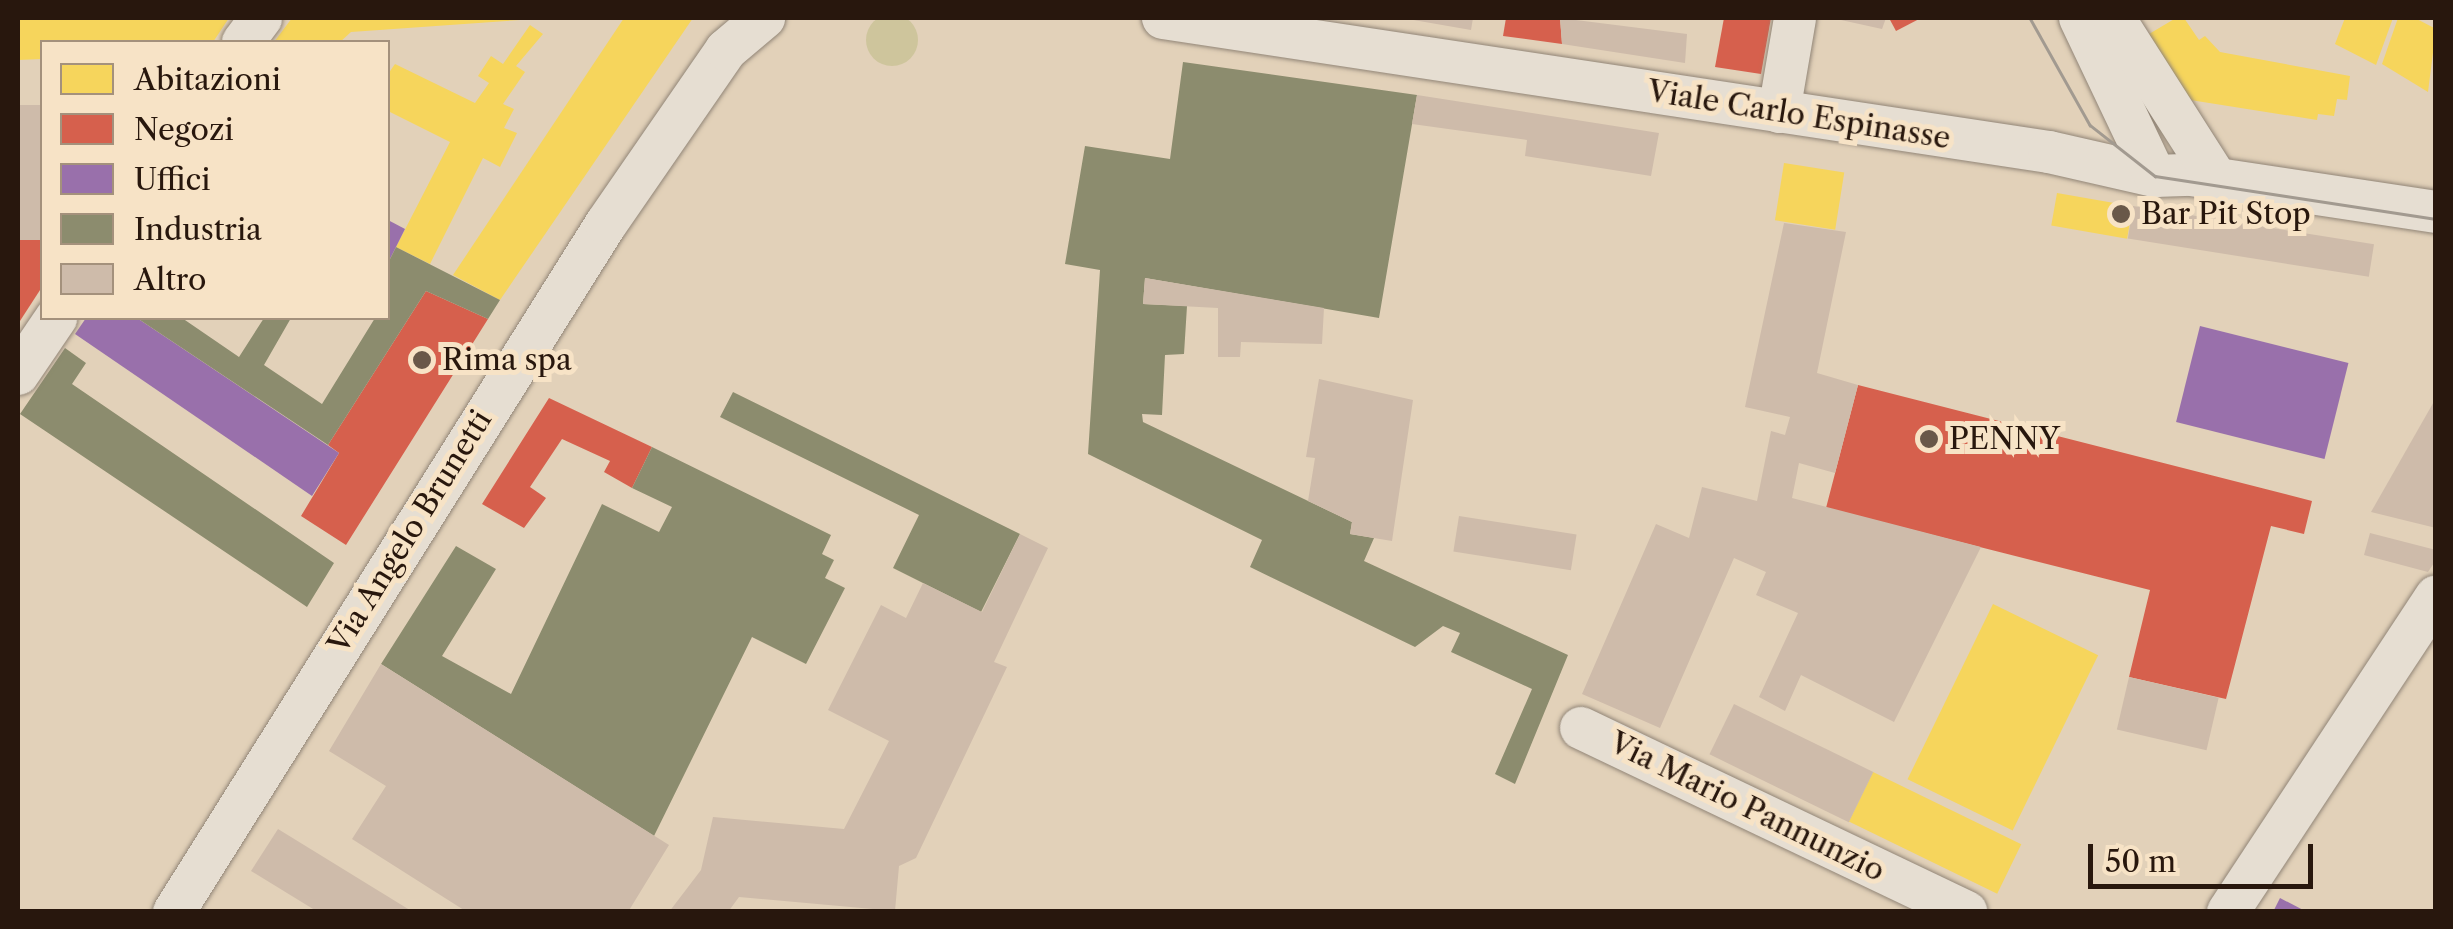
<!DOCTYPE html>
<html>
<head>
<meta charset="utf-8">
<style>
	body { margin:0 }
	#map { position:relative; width:2453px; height:929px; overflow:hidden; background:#e2d1b9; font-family:"Libre Caslon Text",serif }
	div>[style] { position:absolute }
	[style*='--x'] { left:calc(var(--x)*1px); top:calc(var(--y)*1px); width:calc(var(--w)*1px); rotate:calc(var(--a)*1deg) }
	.green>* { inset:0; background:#cec59c }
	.round { border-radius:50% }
	.homes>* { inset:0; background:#f6d55c; transform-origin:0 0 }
	.shops>* { inset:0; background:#d6604d }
	.offices>* { inset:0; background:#9970ab; transform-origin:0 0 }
	.industry>* { inset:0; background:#8c8c6e }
	.building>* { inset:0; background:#cebbaa; transform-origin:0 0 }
	.roads { filter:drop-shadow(0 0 2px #918577) drop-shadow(0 0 2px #918577) }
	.minor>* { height:42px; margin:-21px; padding:0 21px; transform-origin:21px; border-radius:21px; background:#e6ded2 }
	.tram>* { height:2.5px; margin:-1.25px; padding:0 1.25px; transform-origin:1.25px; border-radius:1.25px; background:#a29a90 }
	.dots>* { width:28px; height:28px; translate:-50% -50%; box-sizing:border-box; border:5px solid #f7e3c6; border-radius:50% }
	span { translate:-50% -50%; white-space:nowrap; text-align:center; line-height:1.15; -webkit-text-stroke:10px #f7e3c6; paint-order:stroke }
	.street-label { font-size:30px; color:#28170d }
	.poi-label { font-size:30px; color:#28170d }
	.left { translate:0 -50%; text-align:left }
	.frame { position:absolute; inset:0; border:20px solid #28170d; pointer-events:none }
	.legend { position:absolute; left:40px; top:40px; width:350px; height:280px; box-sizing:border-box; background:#f7e3c6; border:2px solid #a4917c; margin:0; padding:12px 18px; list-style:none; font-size:30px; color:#28170d }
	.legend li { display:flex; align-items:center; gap:20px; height:50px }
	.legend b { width:50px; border:2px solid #a4917c }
	.scale { position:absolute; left:2088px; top:844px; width:225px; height:45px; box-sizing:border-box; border:5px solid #28170d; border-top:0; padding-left:12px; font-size:30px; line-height:35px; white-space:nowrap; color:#28170d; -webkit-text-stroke:8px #f7e3c6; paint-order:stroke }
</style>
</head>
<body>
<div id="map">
	<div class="green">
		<div class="round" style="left:866px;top:14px;width:52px;height:52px"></div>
	</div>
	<div class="homes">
		<div style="clip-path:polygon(18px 18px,229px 18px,213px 42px,42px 42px,42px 59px,18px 60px)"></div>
		<div style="clip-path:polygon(292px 18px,520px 18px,520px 20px,351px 32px,340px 42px,274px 42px)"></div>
		<div style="clip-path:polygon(624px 18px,693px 18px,500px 300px,453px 275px)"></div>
		<div style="clip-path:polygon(2176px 18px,2184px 18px,2199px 40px,2205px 36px,2220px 52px,2350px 76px,2347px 100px,2337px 99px,2334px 116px,2318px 114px,2317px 120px,2184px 99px,2149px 34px)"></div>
		<div style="clip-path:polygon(2345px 18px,2393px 18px,2376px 65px,2335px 44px)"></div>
		<div style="clip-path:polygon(2398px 18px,2415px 18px,2436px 29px,2428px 92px,2382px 64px)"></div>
		<div style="clip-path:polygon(530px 25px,543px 34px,516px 66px,525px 72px,503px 104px,514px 109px,504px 128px,517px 133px,500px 167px,483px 158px,430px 264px,396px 247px,450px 142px,388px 111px,388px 74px,395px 64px,475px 103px,489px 83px,478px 76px,491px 56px,503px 64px)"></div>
		<div style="left:1784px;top:163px;width:61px;height:58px;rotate:9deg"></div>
		<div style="left:2057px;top:193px;width:77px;height:33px;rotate:10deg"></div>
		<div style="left:1993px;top:604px;width:117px;height:195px;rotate:26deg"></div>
		<div style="left:1873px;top:772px;width:165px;height:55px;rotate:26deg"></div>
	</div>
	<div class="shops">
		<div style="clip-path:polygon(1506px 18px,1560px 18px,1562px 44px,1503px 36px)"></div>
		<div style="clip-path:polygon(1724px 18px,1771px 18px,1761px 74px,1715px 67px)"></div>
		<div style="clip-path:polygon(1889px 18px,1921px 18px,1896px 31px)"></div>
		<div style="clip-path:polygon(18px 224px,42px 240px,42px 287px,18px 324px)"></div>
		<div style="clip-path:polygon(426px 291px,488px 319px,346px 545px,301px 516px,339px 453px,328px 445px)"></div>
		<div style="clip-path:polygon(1858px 385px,2312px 501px,2304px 534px,2271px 526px,2226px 699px,2129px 677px,2150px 590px,1826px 508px)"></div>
		<div style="clip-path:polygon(549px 398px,652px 447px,632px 488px,604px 472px,610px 461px,562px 439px,530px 487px,546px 498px,524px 528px,482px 504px)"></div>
	</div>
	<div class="offices">
		<div style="clip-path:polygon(388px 220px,405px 229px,388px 263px)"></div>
		<div style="clip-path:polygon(86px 318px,137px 318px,339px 453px,312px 496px,75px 334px)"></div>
		<div style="left:2200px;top:326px;width:153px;height:99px;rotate:14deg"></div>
		<div style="clip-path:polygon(2280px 898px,2307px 912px,2273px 912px)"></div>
	</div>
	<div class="industry">
		<div style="clip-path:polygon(1183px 62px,1417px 95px,1379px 318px,1145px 278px,1143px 304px,1187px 306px,1184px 354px,1165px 355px,1162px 415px,1142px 414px,1143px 422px,1352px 522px,1350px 534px,1374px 538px,1364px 561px,1568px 655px,1515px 784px,1495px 774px,1532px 689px,1451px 652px,1460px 633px,1443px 626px,1415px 647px,1250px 567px,1262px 540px,1088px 454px,1100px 270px,1065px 264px,1085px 146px,1170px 159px)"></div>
		<div style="clip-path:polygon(396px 247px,500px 300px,488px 319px,426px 291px,328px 445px,137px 318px,182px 318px,239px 357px,264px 318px,291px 318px,264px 365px,322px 404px,375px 318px,388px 318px,388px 263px)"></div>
		<div style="clip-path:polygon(65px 348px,86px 363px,72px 384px,334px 563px,307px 607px,20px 414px)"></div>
		<div style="clip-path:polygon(733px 392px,1020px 534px,981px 612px,893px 568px,919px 515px,720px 417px)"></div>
		<div style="clip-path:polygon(652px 447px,831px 535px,822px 554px,834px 560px,825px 578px,845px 588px,806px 664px,752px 637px,654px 836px,381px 664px,456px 546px,496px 569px,442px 656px,511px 694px,602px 504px,659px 532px,672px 507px,632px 488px)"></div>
	</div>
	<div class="building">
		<div style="clip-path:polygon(1402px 18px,1473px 18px,1471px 30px)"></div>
		<div style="clip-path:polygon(1560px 18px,1687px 34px,1685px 63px,1562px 44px)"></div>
		<div style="clip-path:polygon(1832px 18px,1886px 18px,1882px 29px)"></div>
		<div style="clip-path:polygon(1417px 95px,1659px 133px,1651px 176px,1525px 156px,1527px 140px,1412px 124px)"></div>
		<div style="left:42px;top:105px;width:135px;height:24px;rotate:90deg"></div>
		<div style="left:2133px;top:206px;width:244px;height:33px;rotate:9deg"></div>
		<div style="clip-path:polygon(1784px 223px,1846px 232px,1817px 373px,1858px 385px,1835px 473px,1799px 463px,1792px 498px,1981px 547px,1894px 722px,1801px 675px,1785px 711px,1759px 697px,1798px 613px,1756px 595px,1766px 572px,1734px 558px,1660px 728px,1582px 694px,1656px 524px,1689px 538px,1702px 487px,1757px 501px,1771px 431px,1785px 435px,1790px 417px,1745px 407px)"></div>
		<div style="clip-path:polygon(1145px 278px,1324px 308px,1322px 344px,1241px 342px,1240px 357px,1218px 357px,1218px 308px,1143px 304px)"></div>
		<div style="clip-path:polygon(1319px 379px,1413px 400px,1392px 541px,1350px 534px,1352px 522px,1308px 501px,1315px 458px,1306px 457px)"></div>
		<div style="clip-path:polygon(2436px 398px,2436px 528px,2371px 512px)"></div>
		<div style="left:1459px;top:516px;width:119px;height:36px;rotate:9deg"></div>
		<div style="clip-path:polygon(2370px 533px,2436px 550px,2436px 560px,2428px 572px,2364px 555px)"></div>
		<div style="clip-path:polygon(1020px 534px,1048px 548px,994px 662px,1007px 667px,916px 858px,899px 866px,895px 911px,739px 897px,728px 912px,669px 912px,701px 870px,713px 817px,844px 829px,889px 741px,828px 710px,881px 605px,906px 618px,923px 583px,982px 612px)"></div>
		<div style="clip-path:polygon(381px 664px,669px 845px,628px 912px,467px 912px,352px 839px,386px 786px,329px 751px)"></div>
		<div style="left:2129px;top:677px;width:92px;height:54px;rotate:13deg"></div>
		<div style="left:1734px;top:704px;width:155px;height:56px;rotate:26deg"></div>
		<div style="clip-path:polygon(278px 829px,413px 912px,318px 912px,251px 871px)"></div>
	</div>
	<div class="roads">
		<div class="minor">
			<div style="--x:1163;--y:18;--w:896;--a:8.6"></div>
			<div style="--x:2049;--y:152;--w:109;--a:12.8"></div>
			<div style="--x:2155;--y:176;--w:36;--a:-2"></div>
			<div style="--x:2191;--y:175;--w:248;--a:8.6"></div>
			<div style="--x:2080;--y:18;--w:175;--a:64.6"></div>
			<div style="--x:2114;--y:18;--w:190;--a:57.5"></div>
			<div style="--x:243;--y:42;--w:30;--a:-53"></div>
			<div style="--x:1779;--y:112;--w:95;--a:-80.3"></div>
			<div style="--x:18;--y:374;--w:68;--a:-55.8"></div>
			<div style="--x:1581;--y:728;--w:427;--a:25.5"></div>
			<div style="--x:174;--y:912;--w:812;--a:-57.88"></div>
			<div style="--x:606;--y:224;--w:211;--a:-55.4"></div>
			<div style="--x:726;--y:50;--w:50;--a:-40.1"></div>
			<div style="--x:2228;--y:912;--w:378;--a:-56.6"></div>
		</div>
	</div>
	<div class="tram">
		<div style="--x:2030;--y:18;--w:123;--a:60.7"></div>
		<div style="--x:2090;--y:125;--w:83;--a:38.1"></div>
		<div style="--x:2155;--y:176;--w:284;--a:8.7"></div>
	</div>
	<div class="dots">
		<div style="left:2121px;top:214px;background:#695849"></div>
		<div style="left:422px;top:360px;background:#695849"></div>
		<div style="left:1929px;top:439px;background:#695849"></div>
	</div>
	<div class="street-label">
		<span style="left:1799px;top:115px;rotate:9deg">Viale Carlo Espinasse</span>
		<span style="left:410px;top:532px;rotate:-58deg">Via Angelo Brunetti</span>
		<span style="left:1747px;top:807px;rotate:26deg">Via Mario Pannunzio</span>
	</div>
	<div class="poi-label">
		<span class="left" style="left:2141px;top:214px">Bar Pit Stop</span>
		<span class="left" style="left:442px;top:360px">Rima spa</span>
		<span class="left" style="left:1949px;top:439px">PENNY</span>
	</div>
	<div class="frame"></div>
	<ul class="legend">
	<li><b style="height:28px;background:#f6d55c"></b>Abitazioni</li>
	<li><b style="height:28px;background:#d6604d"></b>Negozi</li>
	<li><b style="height:28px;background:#9970ab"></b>Uffici</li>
	<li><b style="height:28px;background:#8c8c6e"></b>Industria</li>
	<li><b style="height:28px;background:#cebbaa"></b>Altro</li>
	</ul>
	<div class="scale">50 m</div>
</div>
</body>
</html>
